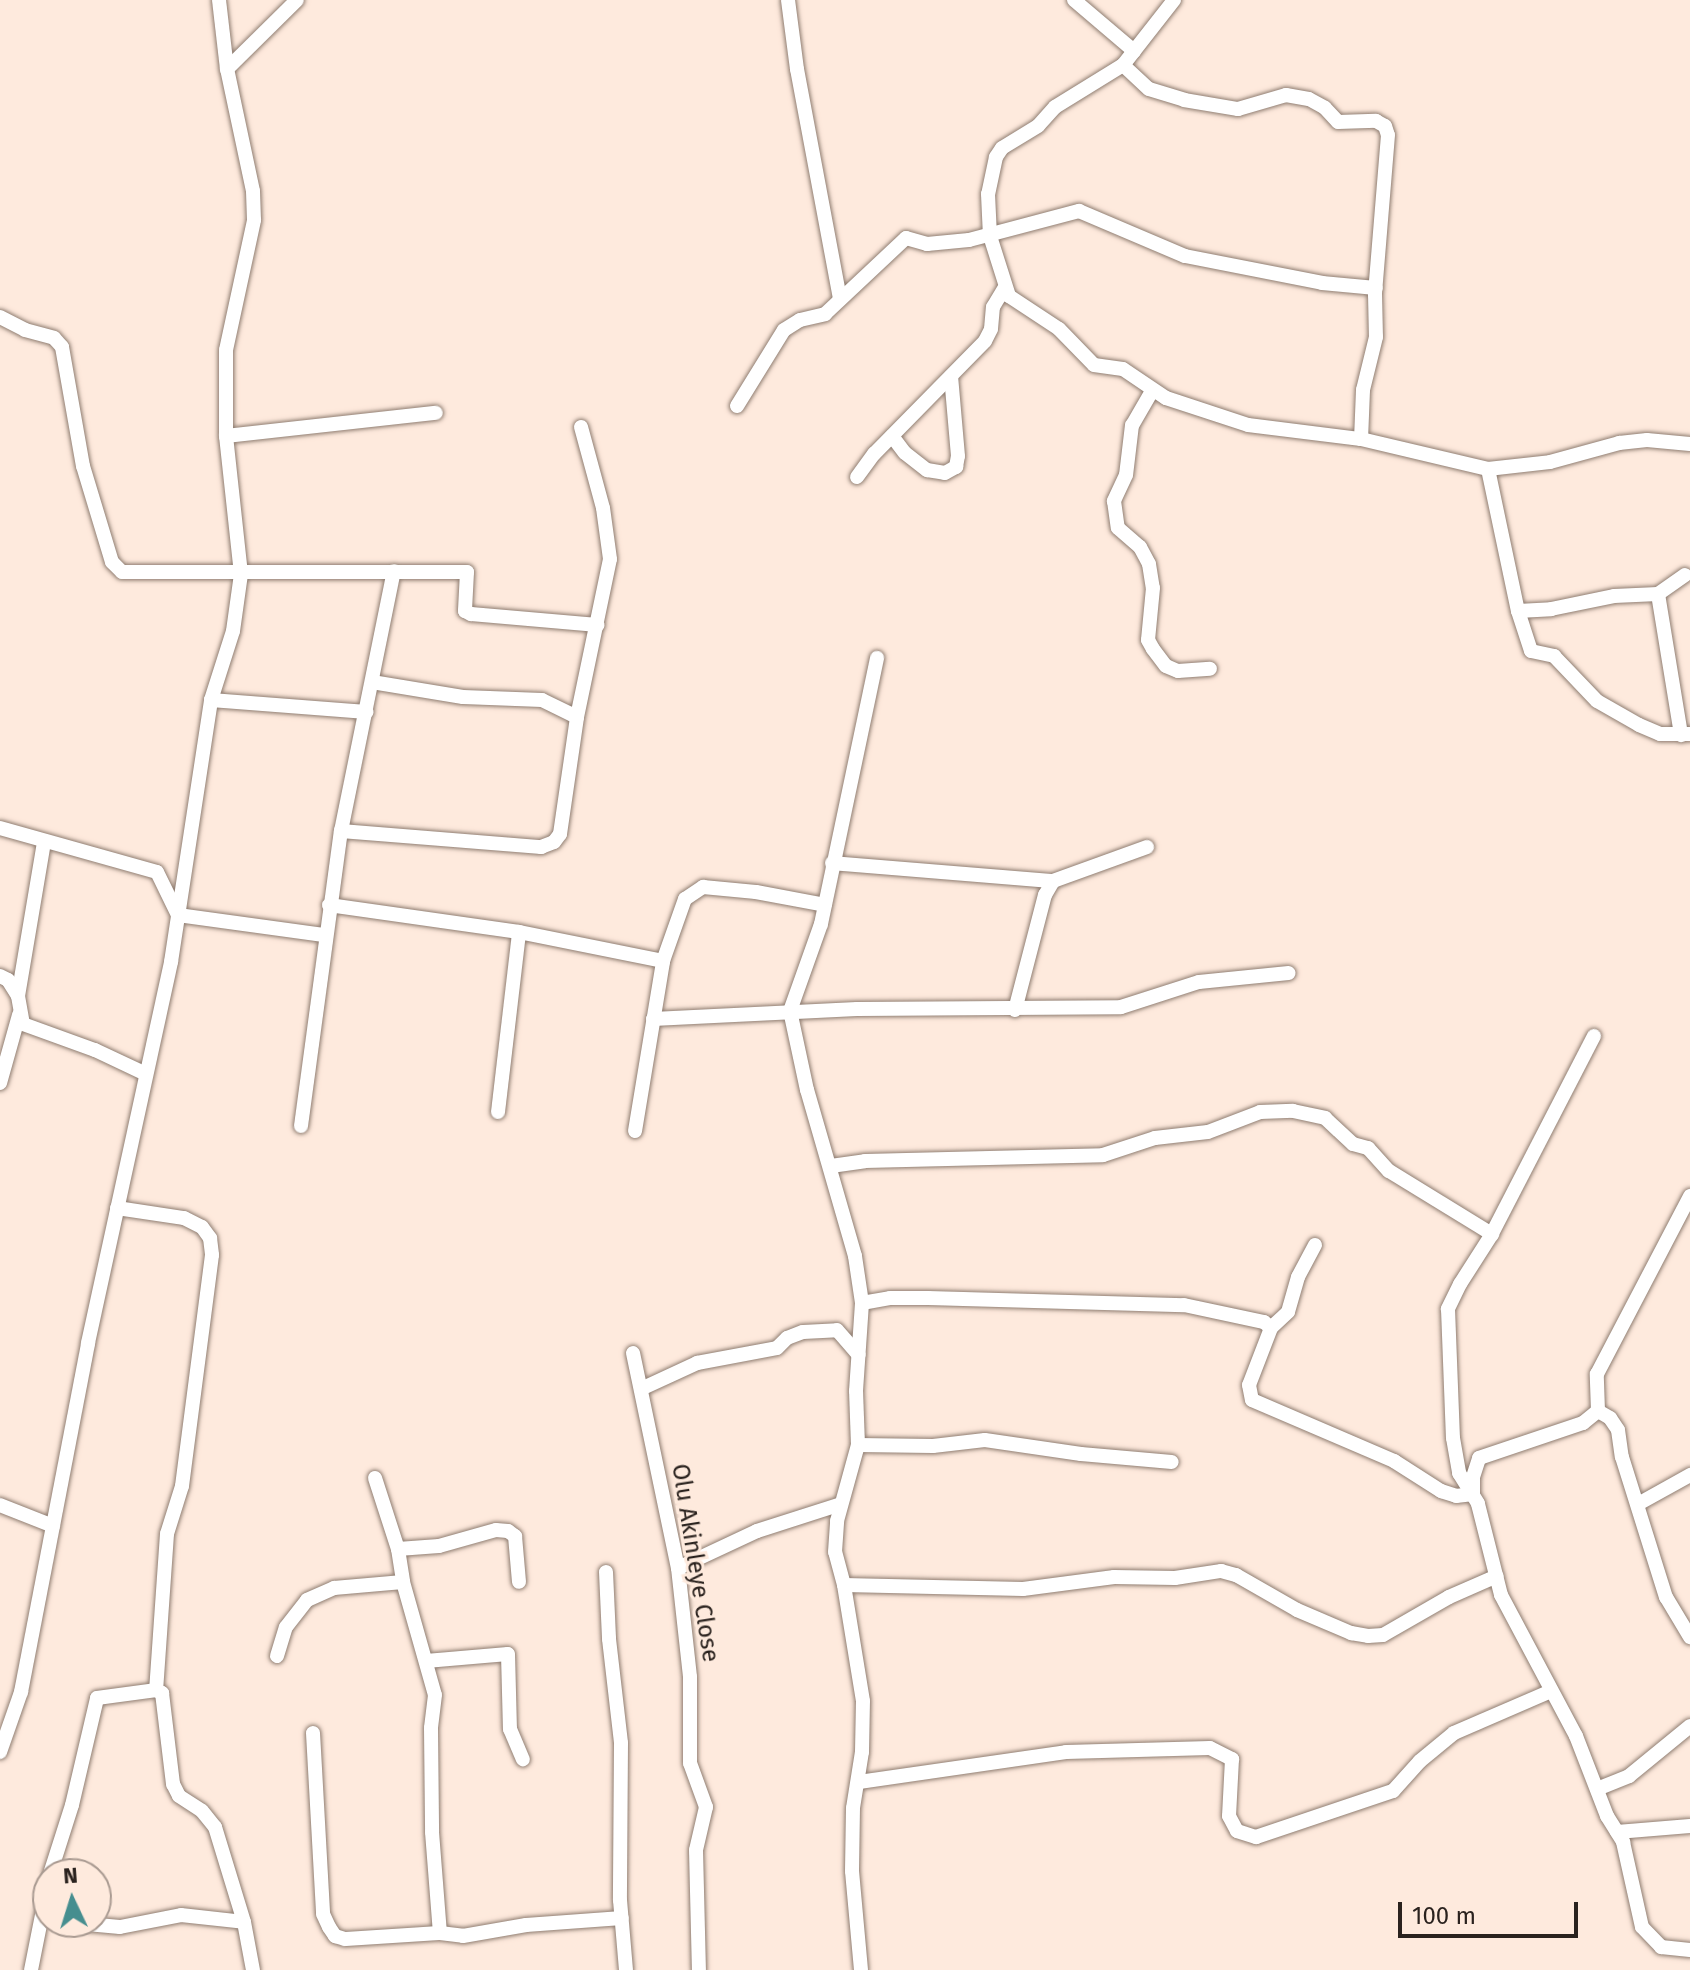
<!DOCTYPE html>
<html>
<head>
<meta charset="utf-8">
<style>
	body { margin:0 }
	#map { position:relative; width:1690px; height:1970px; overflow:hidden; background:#feeadd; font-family:"Fira Sans",sans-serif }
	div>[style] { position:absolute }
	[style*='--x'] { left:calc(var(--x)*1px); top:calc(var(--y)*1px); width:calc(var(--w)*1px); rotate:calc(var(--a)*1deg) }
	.roads { filter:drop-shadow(0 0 2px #8f7d71) drop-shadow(0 0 2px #8f7d71) }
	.street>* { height:14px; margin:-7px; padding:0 7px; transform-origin:7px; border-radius:7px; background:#fff }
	span { translate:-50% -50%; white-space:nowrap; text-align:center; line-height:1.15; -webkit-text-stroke:6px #feeadd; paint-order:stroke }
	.street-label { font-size:24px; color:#2a221e }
	.north { position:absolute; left:32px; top:1858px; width:80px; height:80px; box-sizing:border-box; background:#feeadd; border:2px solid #a99a91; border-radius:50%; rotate:356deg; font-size:22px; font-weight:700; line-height:32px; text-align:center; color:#2a221e }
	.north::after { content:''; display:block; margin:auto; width:28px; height:36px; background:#468e8f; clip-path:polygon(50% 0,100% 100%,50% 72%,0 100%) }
	.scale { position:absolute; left:1398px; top:1902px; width:180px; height:36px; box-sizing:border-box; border:4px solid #2a221e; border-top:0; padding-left:10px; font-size:24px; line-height:28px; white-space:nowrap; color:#2a221e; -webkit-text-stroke:6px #feeadd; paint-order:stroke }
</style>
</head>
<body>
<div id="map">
	<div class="roads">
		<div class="street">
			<div style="--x:219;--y:0;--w:69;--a:83.4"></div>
			<div style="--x:788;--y:0;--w:70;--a:82.6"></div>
			<div style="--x:797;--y:69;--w:234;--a:79.4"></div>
			<div style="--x:1074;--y:0;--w:79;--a:40.4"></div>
			<div style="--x:1174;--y:0;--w:83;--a:128.1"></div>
			<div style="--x:1123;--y:65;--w:80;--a:148.3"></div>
			<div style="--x:1055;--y:107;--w:25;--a:132"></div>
			<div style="--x:1038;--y:126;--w:42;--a:148.6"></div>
			<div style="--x:1002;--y:148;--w:11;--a:124"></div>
			<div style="--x:996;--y:157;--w:38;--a:102"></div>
			<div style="--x:988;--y:194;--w:42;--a:87.3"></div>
			<div style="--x:990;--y:236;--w:63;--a:72.4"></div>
			<div style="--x:1009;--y:296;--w:60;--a:33.4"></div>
			<div style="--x:1059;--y:329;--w:50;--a:45.8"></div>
			<div style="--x:1094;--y:365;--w:29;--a:8"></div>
			<div style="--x:1123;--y:369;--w:52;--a:34"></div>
			<div style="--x:1166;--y:398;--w:86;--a:18.2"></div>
			<div style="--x:1248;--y:425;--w:114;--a:7.1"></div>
			<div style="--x:1361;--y:439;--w:130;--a:13.3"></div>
			<div style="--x:1488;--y:469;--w:62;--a:-6.4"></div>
			<div style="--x:1550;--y:462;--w:72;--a:-15.4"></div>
			<div style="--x:1619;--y:443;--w:28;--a:-6"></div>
			<div style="--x:1647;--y:440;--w:43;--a:5.3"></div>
			<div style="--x:1123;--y:65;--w:35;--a:43"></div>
			<div style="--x:1149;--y:89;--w:37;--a:17"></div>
			<div style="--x:1184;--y:100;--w:55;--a:9.5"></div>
			<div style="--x:1238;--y:109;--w:50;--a:-16.3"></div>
			<div style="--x:1286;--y:95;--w:23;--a:10"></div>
			<div style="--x:1309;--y:99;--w:18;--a:29"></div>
			<div style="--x:1325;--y:108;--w:19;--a:47"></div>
			<div style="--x:1338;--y:122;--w:38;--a:-2"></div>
			<div style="--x:1376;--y:121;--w:10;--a:29"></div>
			<div style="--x:1385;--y:126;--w:9;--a:72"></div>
			<div style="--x:1388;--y:135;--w:160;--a:94.7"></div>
			<div style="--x:1375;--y:294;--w:43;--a:88.7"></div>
			<div style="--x:1376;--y:337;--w:55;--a:103.8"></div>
			<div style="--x:1363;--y:390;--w:49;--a:92.3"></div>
			<div style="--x:0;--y:317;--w:28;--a:27"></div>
			<div style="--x:25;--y:330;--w:30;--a:15"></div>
			<div style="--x:54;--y:338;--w:12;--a:48"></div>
			<div style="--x:62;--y:347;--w:121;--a:80"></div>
			<div style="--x:83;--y:466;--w:100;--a:73.2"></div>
			<div style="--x:112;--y:562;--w:14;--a:45"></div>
			<div style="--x:122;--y:572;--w:345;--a:0"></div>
			<div style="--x:467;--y:572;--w:39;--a:93"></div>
			<div style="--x:465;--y:611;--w:7;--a:27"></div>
			<div style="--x:471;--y:614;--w:127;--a:5"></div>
			<div style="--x:1152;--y:391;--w:39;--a:120"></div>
			<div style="--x:1132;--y:425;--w:50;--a:96.8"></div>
			<div style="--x:1126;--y:475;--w:29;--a:115"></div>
			<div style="--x:1114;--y:501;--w:27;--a:82"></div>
			<div style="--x:1118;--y:528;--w:29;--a:41"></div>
			<div style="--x:1140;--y:547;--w:19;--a:62"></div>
			<div style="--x:1149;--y:564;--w:24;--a:81"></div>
			<div style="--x:1153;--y:588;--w:52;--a:95.5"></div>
			<div style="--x:1148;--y:640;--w:10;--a:61"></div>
			<div style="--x:1153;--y:649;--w:21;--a:53"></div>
			<div style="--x:1166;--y:666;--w:13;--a:23"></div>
			<div style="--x:1178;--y:671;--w:32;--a:-4"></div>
			<div style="--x:737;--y:406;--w:89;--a:-58.3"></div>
			<div style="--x:784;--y:330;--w:19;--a:-32"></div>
			<div style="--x:800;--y:320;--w:26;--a:-13"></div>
			<div style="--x:825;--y:314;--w:111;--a:-43.2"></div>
			<div style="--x:906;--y:238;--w:22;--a:16"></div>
			<div style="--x:927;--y:244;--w:42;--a:-5.4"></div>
			<div style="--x:969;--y:240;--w:114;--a:-14.8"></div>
			<div style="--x:1079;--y:211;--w:115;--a:23"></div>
			<div style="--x:1185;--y:256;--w:140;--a:11.1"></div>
			<div style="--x:1322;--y:283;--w:54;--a:5.3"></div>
			<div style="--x:226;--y:436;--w:211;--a:-6.3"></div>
			<div style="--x:892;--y:436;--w:21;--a:53"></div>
			<div style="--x:905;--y:453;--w:28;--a:38"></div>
			<div style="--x:927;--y:470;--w:18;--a:9"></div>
			<div style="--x:945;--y:473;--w:13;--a:-29"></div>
			<div style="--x:956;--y:467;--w:11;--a:-80"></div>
			<div style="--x:958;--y:456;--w:80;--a:-95"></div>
			<div style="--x:1488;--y:469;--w:145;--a:78.1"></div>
			<div style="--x:1518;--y:611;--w:42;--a:72"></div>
			<div style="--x:1531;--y:651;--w:24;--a:12"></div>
			<div style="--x:1554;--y:656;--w:62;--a:46.3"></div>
			<div style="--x:1597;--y:701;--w:48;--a:29.7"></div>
			<div style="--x:1639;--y:725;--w:23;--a:23"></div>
			<div style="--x:1660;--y:734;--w:30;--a:0"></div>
			<div style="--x:857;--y:477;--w:29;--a:-54"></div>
			<div style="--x:874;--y:454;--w:158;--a:-45.5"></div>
			<div style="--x:985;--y:341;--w:13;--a:-63"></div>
			<div style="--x:991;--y:329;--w:22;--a:-85"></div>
			<div style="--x:993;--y:307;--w:21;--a:-59"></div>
			<div style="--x:1658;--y:594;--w:143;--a:80.7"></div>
			<div style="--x:1518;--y:611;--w:33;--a:-3"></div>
			<div style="--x:1551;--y:609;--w:64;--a:-11.7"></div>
			<div style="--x:1614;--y:596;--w:44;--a:-2.6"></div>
			<div style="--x:1658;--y:594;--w:33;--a:-35"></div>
			<div style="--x:372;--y:682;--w:92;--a:9.4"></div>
			<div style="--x:463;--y:697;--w:79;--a:2.2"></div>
			<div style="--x:542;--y:700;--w:39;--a:26"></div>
			<div style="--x:211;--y:700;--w:156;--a:4.4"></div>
			<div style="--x:0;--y:828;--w:163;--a:15.7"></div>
			<div style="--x:157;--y:872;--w:48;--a:64"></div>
			<div style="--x:178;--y:915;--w:147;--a:7.8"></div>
			<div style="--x:341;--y:831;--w:201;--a:4.6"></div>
			<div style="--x:541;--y:847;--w:14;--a:-21"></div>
			<div style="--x:554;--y:842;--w:10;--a:-53"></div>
			<div style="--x:560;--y:834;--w:118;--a:-81.7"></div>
			<div style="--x:577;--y:717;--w:161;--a:-78.2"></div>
			<div style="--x:610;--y:559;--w:51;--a:-97.8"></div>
			<div style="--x:603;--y:508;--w:84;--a:-105.2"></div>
			<div style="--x:832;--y:863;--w:222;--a:4.7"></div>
			<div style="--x:329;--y:905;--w:192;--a:8.1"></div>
			<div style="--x:519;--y:932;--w:147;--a:11.4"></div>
			<div style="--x:0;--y:976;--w:9;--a:27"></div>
			<div style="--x:8;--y:980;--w:19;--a:58"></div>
			<div style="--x:18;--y:996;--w:28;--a:80"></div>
			<div style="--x:23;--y:1024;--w:77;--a:19.9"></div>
			<div style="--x:95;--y:1050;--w:56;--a:25.2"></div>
			<div style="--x:18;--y:996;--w:156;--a:-80.4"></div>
			<div style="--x:1015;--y:1010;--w:119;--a:-75.4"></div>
			<div style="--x:1045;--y:895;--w:16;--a:-60"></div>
			<div style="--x:1053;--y:881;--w:100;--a:-19.9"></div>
			<div style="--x:653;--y:1019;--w:204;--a:-2.8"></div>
			<div style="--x:857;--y:1009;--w:264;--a:-0.4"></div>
			<div style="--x:1121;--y:1007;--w:82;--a:-17.8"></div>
			<div style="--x:1199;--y:982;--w:90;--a:-5.7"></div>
			<div style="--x:1594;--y:1036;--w:223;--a:117.3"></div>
			<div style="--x:1492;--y:1234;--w:59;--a:122.6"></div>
			<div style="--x:1460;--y:1284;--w:28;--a:116"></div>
			<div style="--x:1448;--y:1309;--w:129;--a:87.8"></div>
			<div style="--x:1453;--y:1438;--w:36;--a:80"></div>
			<div style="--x:1459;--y:1473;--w:36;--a:58"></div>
			<div style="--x:1478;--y:1504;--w:94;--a:75.8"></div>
			<div style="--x:1501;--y:1595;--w:160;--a:62"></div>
			<div style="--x:1576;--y:1736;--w:86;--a:68.8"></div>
			<div style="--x:1607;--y:1816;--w:31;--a:58"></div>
			<div style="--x:1623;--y:1842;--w:87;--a:77.4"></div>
			<div style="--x:1642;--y:1927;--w:28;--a:46"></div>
			<div style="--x:1661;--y:1947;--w:29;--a:6"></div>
			<div style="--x:0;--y:1083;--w:71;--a:-74.4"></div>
			<div style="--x:498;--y:1112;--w:181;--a:-83.3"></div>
			<div style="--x:301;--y:1126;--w:298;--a:-82.3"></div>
			<div style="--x:341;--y:831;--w:265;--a:-78.5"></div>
			<div style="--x:635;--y:1131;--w:172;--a:-80.6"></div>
			<div style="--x:663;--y:961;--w:66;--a:-70.5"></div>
			<div style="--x:685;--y:899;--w:22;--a:-34"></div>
			<div style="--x:703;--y:887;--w:53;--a:5.4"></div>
			<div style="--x:756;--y:892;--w:70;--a:10.7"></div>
			<div style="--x:831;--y:1166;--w:34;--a:-8"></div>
			<div style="--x:865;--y:1161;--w:238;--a:-1.4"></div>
			<div style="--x:1103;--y:1155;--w:55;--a:-18.1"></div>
			<div style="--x:1155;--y:1138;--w:53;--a:-6.5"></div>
			<div style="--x:1208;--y:1132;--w:56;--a:-21"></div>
			<div style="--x:1260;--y:1112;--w:33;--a:-2"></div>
			<div style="--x:1293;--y:1111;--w:33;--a:12"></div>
			<div style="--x:1325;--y:1118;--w:38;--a:43"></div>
			<div style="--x:1353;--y:1144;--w:16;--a:15"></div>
			<div style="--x:1368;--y:1148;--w:31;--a:48"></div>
			<div style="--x:1389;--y:1171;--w:121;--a:31.5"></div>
			<div style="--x:117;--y:1208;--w:68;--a:8.5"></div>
			<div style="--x:184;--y:1218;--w:20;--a:27"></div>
			<div style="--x:202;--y:1227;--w:14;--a:54"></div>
			<div style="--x:210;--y:1238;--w:17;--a:83"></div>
			<div style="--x:212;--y:1255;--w:233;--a:97.4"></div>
			<div style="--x:182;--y:1486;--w:50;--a:107.4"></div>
			<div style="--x:167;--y:1534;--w:156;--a:94"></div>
			<div style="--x:1315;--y:1245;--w:36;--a:118"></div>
			<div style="--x:1298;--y:1277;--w:36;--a:106"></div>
			<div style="--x:1288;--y:1312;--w:23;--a:137"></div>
			<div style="--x:1271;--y:1328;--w:61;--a:111.1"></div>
			<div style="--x:1249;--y:1385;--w:15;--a:79"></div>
			<div style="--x:1252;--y:1400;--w:155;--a:23.2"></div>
			<div style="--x:1394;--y:1461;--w:56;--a:32.6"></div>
			<div style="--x:1441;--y:1491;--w:16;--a:18"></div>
			<div style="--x:1456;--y:1496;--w:17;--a:-7"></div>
			<div style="--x:1473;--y:1494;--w:17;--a:-90"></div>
			<div style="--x:1473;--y:1477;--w:20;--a:-72"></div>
			<div style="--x:1479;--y:1458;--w:110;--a:-18.6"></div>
			<div style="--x:1583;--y:1423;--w:19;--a:-39"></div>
			<div style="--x:1598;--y:1411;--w:37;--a:-92"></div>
			<div style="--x:1597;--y:1374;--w:201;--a:-62.4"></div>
			<div style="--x:862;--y:1303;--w:28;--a:-10"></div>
			<div style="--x:890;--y:1298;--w:38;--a:0"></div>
			<div style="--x:928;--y:1298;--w:256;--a:1.6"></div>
			<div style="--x:1184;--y:1305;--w:82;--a:12"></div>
			<div style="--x:1264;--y:1322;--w:9;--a:41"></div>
			<div style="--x:633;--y:1353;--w:220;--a:78.2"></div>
			<div style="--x:678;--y:1568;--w:110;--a:83.7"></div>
			<div style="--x:690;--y:1677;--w:86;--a:90"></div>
			<div style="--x:690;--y:1763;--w:47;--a:70"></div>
			<div style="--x:706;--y:1807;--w:44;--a:103.1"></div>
			<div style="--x:696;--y:1850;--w:120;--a:88.6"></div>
			<div style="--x:643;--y:1388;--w:60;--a:-24.8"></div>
			<div style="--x:697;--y:1363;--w:81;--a:-10.6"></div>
			<div style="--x:777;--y:1348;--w:14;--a:-45"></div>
			<div style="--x:787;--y:1338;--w:17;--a:-21"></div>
			<div style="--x:803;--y:1332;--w:34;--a:-3"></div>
			<div style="--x:837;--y:1330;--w:33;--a:49"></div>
			<div style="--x:1598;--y:1411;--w:14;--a:30"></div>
			<div style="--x:1610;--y:1418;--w:14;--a:56"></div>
			<div style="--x:1618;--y:1430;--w:27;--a:82"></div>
			<div style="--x:1622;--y:1457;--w:147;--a:72.6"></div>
			<div style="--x:1666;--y:1597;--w:47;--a:59"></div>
			<div style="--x:858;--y:1445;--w:75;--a:0.8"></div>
			<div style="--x:933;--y:1446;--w:52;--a:-6.6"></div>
			<div style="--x:985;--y:1440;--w:97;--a:8.3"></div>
			<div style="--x:1081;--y:1454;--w:91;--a:5"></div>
			<div style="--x:375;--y:1478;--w:75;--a:72.1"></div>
			<div style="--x:398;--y:1549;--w:33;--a:81"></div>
			<div style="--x:403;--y:1582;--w:117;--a:74.2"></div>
			<div style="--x:435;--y:1695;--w:33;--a:97"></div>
			<div style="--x:431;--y:1728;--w:104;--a:89.4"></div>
			<div style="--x:432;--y:1832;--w:101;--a:85.5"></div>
			<div style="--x:440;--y:1933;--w:23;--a:7"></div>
			<div style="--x:463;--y:1936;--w:64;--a:-9.9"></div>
			<div style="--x:526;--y:1925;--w:96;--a:-4.2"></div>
			<div style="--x:1638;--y:1504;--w:60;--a:-29.1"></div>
			<div style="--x:0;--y:1505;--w:57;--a:21.6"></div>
			<div style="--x:398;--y:1549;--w:41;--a:-4.2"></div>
			<div style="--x:439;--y:1546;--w:59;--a:-15.7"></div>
			<div style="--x:496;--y:1530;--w:12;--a:5"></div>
			<div style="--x:508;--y:1531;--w:9;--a:36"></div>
			<div style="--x:515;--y:1536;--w:46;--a:85"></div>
			<div style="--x:678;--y:1568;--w:87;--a:-25.1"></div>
			<div style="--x:757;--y:1531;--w:88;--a:-17.8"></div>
			<div style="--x:606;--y:1572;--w:67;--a:87.4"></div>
			<div style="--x:609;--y:1639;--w:105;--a:83.4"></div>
			<div style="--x:621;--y:1743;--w:157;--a:90.4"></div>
			<div style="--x:620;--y:1900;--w:70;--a:85.1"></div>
			<div style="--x:844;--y:1585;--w:179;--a:1.3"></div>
			<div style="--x:1023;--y:1589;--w:92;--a:-7.5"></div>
			<div style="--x:1114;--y:1577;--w:61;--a:0.9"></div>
			<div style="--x:1175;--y:1578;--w:47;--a:-8.7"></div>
			<div style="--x:1221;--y:1571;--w:16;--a:15"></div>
			<div style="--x:1236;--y:1575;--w:70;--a:29.8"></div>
			<div style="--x:1297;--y:1610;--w:59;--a:23.1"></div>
			<div style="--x:1351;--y:1633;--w:17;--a:10"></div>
			<div style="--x:1368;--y:1636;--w:15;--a:-4"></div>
			<div style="--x:1383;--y:1635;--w:76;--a:-29.9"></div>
			<div style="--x:1449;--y:1597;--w:52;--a:-23.6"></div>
			<div style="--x:277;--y:1656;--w:30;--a:-73"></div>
			<div style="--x:286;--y:1627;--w:34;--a:-52"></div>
			<div style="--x:307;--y:1600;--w:30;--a:-24"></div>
			<div style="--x:334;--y:1588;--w:69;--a:-5"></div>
			<div style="--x:426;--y:1661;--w:82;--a:-4.9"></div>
			<div style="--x:508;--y:1654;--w:75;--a:88.5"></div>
			<div style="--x:510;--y:1729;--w:33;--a:67"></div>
			<div style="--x:313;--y:1733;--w:181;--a:86.8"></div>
			<div style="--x:323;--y:1914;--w:14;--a:65"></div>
			<div style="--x:329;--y:1927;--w:11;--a:56"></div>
			<div style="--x:335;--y:1936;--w:10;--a:17"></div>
			<div style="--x:345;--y:1939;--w:95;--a:-3.6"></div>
			<div style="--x:0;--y:1752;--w:64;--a:-70.7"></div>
			<div style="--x:21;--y:1692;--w:355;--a:-79.1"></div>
			<div style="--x:88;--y:1343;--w:390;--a:-77.7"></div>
			<div style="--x:171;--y:962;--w:265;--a:-81.3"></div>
			<div style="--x:211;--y:700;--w:72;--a:-72.3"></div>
			<div style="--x:233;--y:631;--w:58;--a:-82"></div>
			<div style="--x:241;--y:574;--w:139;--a:-96.2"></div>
			<div style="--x:226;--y:436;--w:86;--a:-90"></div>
			<div style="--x:226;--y:350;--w:133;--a:-77.8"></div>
			<div style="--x:254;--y:220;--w:29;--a:-92"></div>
			<div style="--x:253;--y:191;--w:125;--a:-102"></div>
			<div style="--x:227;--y:69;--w:98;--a:-44.6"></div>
			<div style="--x:859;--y:1782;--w:209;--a:-8.2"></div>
			<div style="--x:1066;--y:1752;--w:144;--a:-1.6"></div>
			<div style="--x:1210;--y:1748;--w:25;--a:27"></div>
			<div style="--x:1232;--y:1759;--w:57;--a:93"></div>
			<div style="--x:1229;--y:1816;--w:17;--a:62"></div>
			<div style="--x:1237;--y:1831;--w:20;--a:18"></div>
			<div style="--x:1256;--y:1837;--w:145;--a:-18.6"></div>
			<div style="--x:1393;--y:1791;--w:40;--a:-48"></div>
			<div style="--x:1420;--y:1761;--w:44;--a:-39.5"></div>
			<div style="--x:1454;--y:1733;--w:106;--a:-23.4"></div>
			<div style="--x:1597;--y:1789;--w:35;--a:-22"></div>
			<div style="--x:1629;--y:1776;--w:79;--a:-39.3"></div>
			<div style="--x:1617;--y:1832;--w:73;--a:-4.7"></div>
			<div style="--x:50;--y:1874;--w:72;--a:-72.3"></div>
			<div style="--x:72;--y:1805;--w:110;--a:-76.8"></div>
			<div style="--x:97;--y:1698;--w:60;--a:-7.7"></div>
			<div style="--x:156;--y:1690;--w:7;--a:27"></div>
			<div style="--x:162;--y:1693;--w:92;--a:83.1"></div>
			<div style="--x:173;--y:1784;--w:13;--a:63"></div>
			<div style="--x:179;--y:1796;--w:27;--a:33"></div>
			<div style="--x:202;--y:1811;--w:21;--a:51"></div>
			<div style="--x:215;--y:1827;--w:99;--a:73"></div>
			<div style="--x:244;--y:1922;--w:49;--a:79.4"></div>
			<div style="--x:65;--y:1922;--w:55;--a:5.2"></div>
			<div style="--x:120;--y:1927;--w:62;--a:-11.1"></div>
			<div style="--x:181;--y:1915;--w:63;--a:6.3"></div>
			<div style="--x:31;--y:1970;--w:87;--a:-78.7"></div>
			<div style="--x:861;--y:1970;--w:99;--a:-95.2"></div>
			<div style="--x:852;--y:1871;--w:63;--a:-89.1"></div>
			<div style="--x:853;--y:1808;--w:57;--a:-80.9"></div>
			<div style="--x:862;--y:1752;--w:51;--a:-88.9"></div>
			<div style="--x:863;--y:1701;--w:118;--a:-99.3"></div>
			<div style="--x:844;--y:1585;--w:34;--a:-105"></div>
			<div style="--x:835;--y:1552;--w:31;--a:-86"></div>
			<div style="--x:837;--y:1521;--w:79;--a:-74.6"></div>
			<div style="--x:858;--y:1445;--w:54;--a:-92.1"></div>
			<div style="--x:856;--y:1391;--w:88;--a:-86.1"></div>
			<div style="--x:862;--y:1303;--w:48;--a:-98.5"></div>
			<div style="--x:855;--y:1256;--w:173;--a:-106.1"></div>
			<div style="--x:807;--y:1090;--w:81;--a:-102.1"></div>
			<div style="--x:790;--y:1011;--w:92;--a:-70.4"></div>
			<div style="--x:821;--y:924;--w:272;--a:-78.1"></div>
		</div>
	</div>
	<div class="street-label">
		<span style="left:695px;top:1563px;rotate:81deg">Olu Akinleye Close</span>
	</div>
	<div class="north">N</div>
	<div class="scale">100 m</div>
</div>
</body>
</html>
